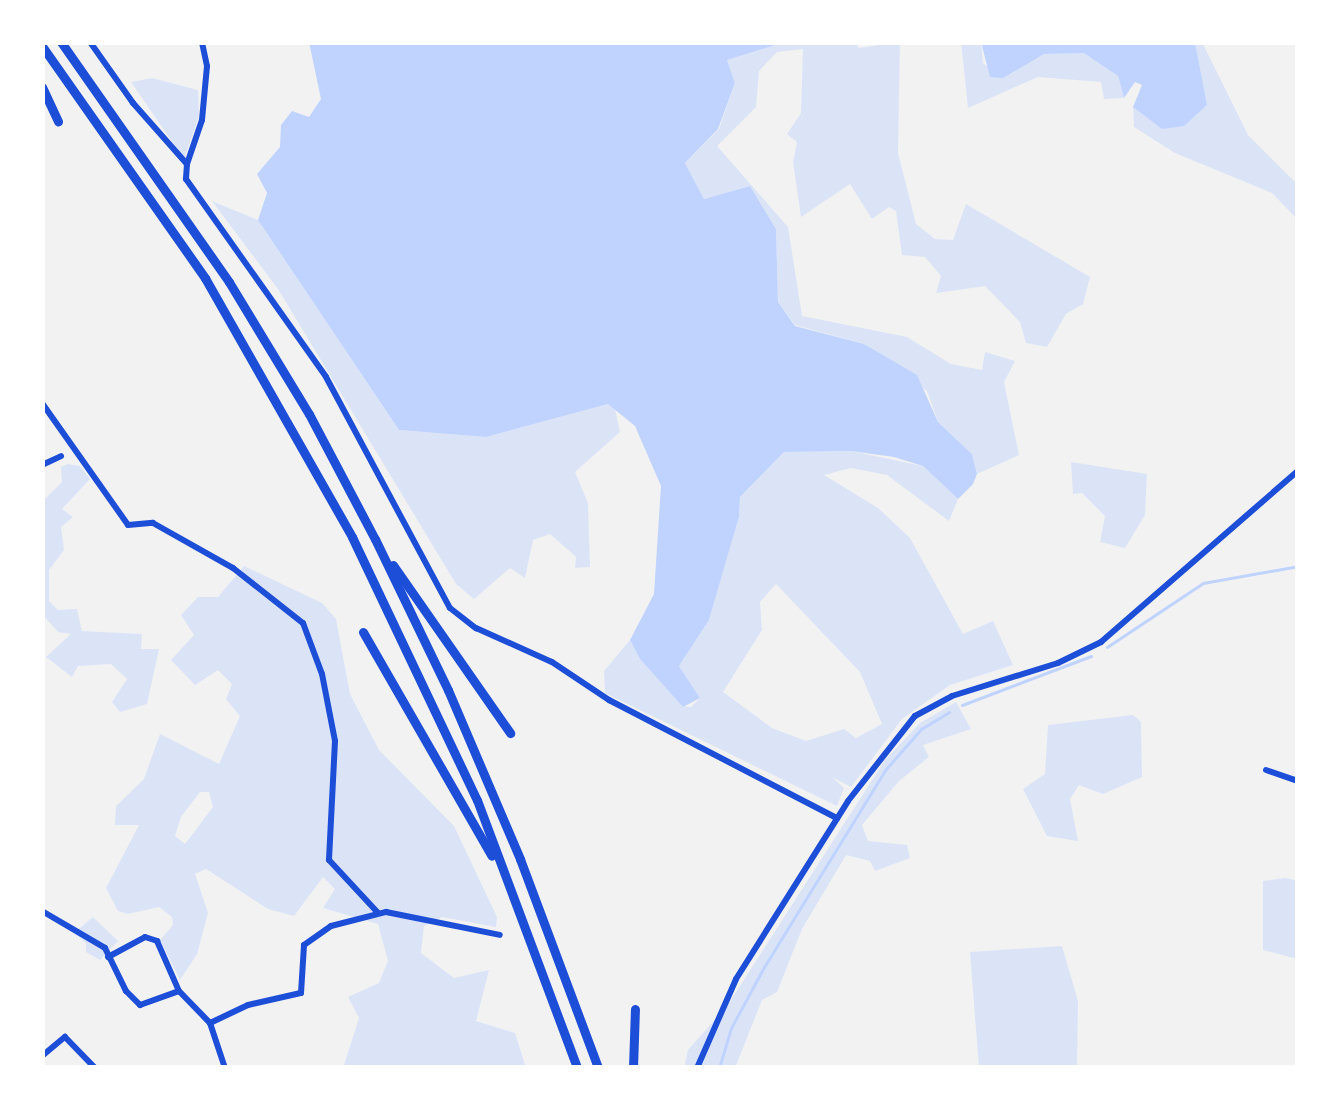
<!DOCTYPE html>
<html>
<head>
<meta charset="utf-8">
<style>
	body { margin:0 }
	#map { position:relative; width:1340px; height:1110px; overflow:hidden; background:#f2f2f2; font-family:"Varela Round",sans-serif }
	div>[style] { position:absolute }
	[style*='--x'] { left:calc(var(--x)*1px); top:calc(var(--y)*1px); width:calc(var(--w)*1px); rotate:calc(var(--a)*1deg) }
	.green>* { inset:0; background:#dbe4f7 }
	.water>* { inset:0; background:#bfd3fe }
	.stream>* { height:3px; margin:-1.5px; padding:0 1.5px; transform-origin:1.5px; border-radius:1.5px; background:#bfd3fe }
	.minor>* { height:6px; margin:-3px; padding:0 3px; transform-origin:3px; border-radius:3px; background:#1d4ed8 }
	.tertiary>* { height:6px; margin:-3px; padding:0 3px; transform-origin:3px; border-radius:3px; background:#1d4ed8 }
	.motorway>* { height:9px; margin:-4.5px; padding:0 4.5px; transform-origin:4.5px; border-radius:4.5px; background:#1d4ed8 }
	span { translate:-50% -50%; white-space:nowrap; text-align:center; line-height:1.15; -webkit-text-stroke:10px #fff; paint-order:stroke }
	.frame { position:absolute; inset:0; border:45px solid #fff; pointer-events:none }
</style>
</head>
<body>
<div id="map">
	<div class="green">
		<div style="clip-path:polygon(785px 42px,855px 42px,859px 48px,900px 42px,898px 153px,916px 224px,935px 239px,953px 240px,966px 204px,1090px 277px,1083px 304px,1066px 314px,1047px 347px,1026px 343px,1020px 322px,985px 286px,936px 293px,941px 276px,925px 257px,902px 255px,896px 211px,889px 207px,872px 219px,850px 184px,801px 217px,793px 162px,797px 142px,787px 134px,801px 113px,803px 49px,777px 52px,759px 71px,756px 107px,717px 146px,788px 227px,802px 316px,907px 337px,951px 364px,982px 370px,985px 352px,1015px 361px,1004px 382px,1019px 455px,977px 474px,972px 454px,938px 422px,927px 391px,864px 344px,795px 325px,778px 302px,776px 229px,750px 186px,704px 199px,685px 163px,719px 129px,735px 83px,727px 60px)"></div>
		<div style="clip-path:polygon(961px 42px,981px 42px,983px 63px,1002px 78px,1044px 54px,1084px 52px,1118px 76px,1124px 98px,1104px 99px,1101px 82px,1038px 77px,968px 108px)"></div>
		<div style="clip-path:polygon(1195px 42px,1202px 42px,1248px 135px,1298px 185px,1298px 220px,1272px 193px,1175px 153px,1134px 127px,1133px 107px,1163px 129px,1207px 105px)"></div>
		<div style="clip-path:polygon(152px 78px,198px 90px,199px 116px,184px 159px,131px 82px)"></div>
		<div style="clip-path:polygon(212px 201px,258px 220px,399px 430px,486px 437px,608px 404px,615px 409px,620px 432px,575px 472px,588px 503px,590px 567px,575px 568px,576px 557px,550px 534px,533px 540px,525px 578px,510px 568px,474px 599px,456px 584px,278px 289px)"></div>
		<div style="clip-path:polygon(evenodd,851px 451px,923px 466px,958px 499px,949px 521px,887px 475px,851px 468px,824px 475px,878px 508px,910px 538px,963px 634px,993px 621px,1013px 665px,950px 685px,902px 719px,851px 787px,832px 777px,844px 788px,837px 806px,605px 693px,604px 671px,630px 640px,640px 659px,683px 706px,691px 707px,700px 698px,679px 666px,709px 620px,739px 517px,740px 497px,784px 452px,851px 451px,776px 584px,860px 672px,882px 724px,856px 738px,844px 729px,806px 741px,772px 728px,723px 692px,762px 630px,760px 602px,776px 584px)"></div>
		<div style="clip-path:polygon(1071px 462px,1147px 474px,1145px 515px,1125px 548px,1100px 542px,1105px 516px,1082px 493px,1073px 494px)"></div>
		<div style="clip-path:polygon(68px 464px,80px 466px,90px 479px,62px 509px,73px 517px,61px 527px,64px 550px,49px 570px,49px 601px,58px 610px,77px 609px,82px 631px,142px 634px,141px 649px,159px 649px,147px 704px,120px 712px,112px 702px,127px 679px,111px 664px,78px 666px,72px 677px,46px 657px,71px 634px,58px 632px,42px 614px,42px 502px,62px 482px,61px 467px)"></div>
		<div style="clip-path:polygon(evenodd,244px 566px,322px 603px,336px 619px,350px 694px,379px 750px,454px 826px,497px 917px,496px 927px,442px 917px,424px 926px,421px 953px,454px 978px,489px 970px,476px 1021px,515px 1033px,526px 1068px,343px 1068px,359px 1018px,348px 997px,379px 983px,388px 961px,378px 924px,323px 908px,335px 889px,323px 877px,294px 916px,268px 909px,206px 869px,195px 874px,208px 913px,197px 954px,180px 980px,160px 940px,173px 925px,172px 917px,159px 907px,128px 914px,118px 911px,106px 888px,139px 825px,115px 825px,116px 806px,144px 779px,160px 734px,219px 764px,240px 716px,226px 699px,232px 684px,218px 670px,195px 685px,171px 660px,194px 635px,181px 615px,198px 597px,218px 597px,244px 566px,200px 792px,209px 792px,213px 807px,185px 844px,175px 836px,181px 817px,200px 792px)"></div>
		<div style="clip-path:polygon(956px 702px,971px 729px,923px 745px,929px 757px,899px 781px,862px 825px,868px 841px,907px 845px,910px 858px,875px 871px,870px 861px,846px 855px,802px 929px,777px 992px,762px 1000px,735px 1068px,684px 1068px,688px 1050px,727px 1006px,885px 760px,920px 723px)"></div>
		<div style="clip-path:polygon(1133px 715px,1141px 722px,1142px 777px,1103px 794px,1079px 785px,1070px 799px,1078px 841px,1047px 836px,1023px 789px,1045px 774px,1048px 725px)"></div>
		<div style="clip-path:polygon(1286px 878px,1298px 881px,1298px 959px,1263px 950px,1263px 881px)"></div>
		<div style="clip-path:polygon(93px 917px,118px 941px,100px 960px,86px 952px,86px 943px,74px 933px)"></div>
		<div style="clip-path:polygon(1062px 946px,1078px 1001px,1077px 1068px,979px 1068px,970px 952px)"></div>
	</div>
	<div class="water">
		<div style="clip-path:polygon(309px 42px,785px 42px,727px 60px,735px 83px,718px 129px,685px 163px,704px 199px,750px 186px,776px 229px,778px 302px,795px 326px,864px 344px,917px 375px,938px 422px,972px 454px,977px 474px,973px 484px,958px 499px,923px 466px,894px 457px,851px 451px,784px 452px,740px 497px,739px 517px,709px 620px,679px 666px,700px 698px,683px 707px,640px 659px,630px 640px,654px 594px,661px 486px,635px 426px,608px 404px,486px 437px,399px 430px,258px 220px,267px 193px,257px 174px,280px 147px,281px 125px,292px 111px,309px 117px,321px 99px)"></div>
		<div style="clip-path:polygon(981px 42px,1195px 42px,1207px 105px,1184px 126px,1162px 129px,1133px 107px,1142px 85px,1135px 82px,1124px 98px,1118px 76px,1084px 53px,1044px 54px,1003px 78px,990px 77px)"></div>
	</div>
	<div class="stream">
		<div style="--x:1107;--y:647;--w:115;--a:-33.7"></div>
		<div style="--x:1203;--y:583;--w:97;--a:-10.1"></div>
		<div style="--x:962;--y:705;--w:138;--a:-20.8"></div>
		<div style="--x:719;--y:1068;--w:42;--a:-73.3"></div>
		<div style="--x:731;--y:1028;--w:69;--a:-61.6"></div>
		<div style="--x:764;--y:967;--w:231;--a:-58.4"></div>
		<div style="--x:885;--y:770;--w:55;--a:-48.7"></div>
		<div style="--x:921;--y:729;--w:33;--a:-31"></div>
	</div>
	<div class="minor">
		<div style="--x:90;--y:42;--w:75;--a:54.8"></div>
		<div style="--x:133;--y:103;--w:81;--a:48.5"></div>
		<div style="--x:187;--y:164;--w:15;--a:94"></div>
		<div style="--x:186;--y:179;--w:242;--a:54.7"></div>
		<div style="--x:326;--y:377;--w:262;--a:61.8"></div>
		<div style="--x:450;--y:608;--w:33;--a:38"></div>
		<div style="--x:476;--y:628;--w:83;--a:24.1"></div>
		<div style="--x:552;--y:662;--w:69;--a:33.7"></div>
		<div style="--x:609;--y:700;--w:257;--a:27.4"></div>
		<div style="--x:187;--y:164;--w:46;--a:-71.2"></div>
		<div style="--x:202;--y:120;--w:54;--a:-84.7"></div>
		<div style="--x:207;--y:66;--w:25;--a:-102"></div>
		<div style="--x:42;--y:403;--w:149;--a:54.8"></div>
		<div style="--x:128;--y:525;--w:25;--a:-5"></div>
		<div style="--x:153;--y:523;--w:92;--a:29.4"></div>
		<div style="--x:233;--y:568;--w:89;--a:38.2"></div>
		<div style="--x:303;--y:623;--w:54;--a:69.6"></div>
		<div style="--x:322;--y:674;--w:68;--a:79"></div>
		<div style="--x:335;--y:741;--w:119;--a:92.9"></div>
		<div style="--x:329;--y:860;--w:72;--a:47.2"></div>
		<div style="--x:42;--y:465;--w:21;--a:-25"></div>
		<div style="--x:1266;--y:770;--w:34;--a:19"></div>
		<div style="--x:42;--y:911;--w:73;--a:30.4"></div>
		<div style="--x:105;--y:948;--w:48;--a:64"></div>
		<div style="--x:126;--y:991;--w:20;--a:45"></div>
		<div style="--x:140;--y:1005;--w:41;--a:-19.7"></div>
		<div style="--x:179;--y:991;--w:45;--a:45.9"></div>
		<div style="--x:210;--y:1023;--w:47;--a:71.6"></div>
		<div style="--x:108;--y:957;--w:42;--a:-28.4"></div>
		<div style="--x:145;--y:937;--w:13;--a:18"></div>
		<div style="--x:157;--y:941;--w:55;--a:66.3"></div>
		<div style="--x:210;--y:1023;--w:42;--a:-25.3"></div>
		<div style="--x:248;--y:1005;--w:54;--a:-12.8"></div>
		<div style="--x:301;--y:993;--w:48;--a:-86.4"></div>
		<div style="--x:304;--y:945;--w:33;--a:-35"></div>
		<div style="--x:331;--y:926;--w:57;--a:-14.3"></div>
		<div style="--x:386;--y:912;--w:116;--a:11.4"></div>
		<div style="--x:42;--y:1056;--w:30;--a:-40"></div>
		<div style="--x:65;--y:1037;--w:43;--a:45.9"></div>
	</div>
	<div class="tertiary">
		<div style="--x:697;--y:1068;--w:97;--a:-66.3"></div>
		<div style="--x:736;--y:979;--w:210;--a:-57.8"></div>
		<div style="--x:848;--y:801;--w:108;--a:-51.8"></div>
		<div style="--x:915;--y:716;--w:42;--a:-28.4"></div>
		<div style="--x:952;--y:696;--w:111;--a:-17.3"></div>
		<div style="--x:1058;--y:663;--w:48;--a:-26"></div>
		<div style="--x:1101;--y:642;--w:261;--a:-41"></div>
	</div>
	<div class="motorway">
		<div style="--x:61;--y:42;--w:293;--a:55"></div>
		<div style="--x:229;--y:282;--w:154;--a:58.8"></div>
		<div style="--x:309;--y:414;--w:141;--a:62.2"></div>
		<div style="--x:375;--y:539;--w:168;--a:64.2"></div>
		<div style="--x:448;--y:690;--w:184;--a:66.9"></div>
		<div style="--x:520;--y:859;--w:223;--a:69.5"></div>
		<div style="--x:42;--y:46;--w:284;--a:54.9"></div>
		<div style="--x:205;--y:278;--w:298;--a:60.4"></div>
		<div style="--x:352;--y:537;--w:291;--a:64.6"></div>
		<div style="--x:477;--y:800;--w:286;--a:69.5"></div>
		<div style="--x:42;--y:87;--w:38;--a:65"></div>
		<div style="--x:393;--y:565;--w:205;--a:55.1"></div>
		<div style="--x:363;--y:632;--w:258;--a:60.1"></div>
		<div style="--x:633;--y:1068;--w:59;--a:-88.1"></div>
	</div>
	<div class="frame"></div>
</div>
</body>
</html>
